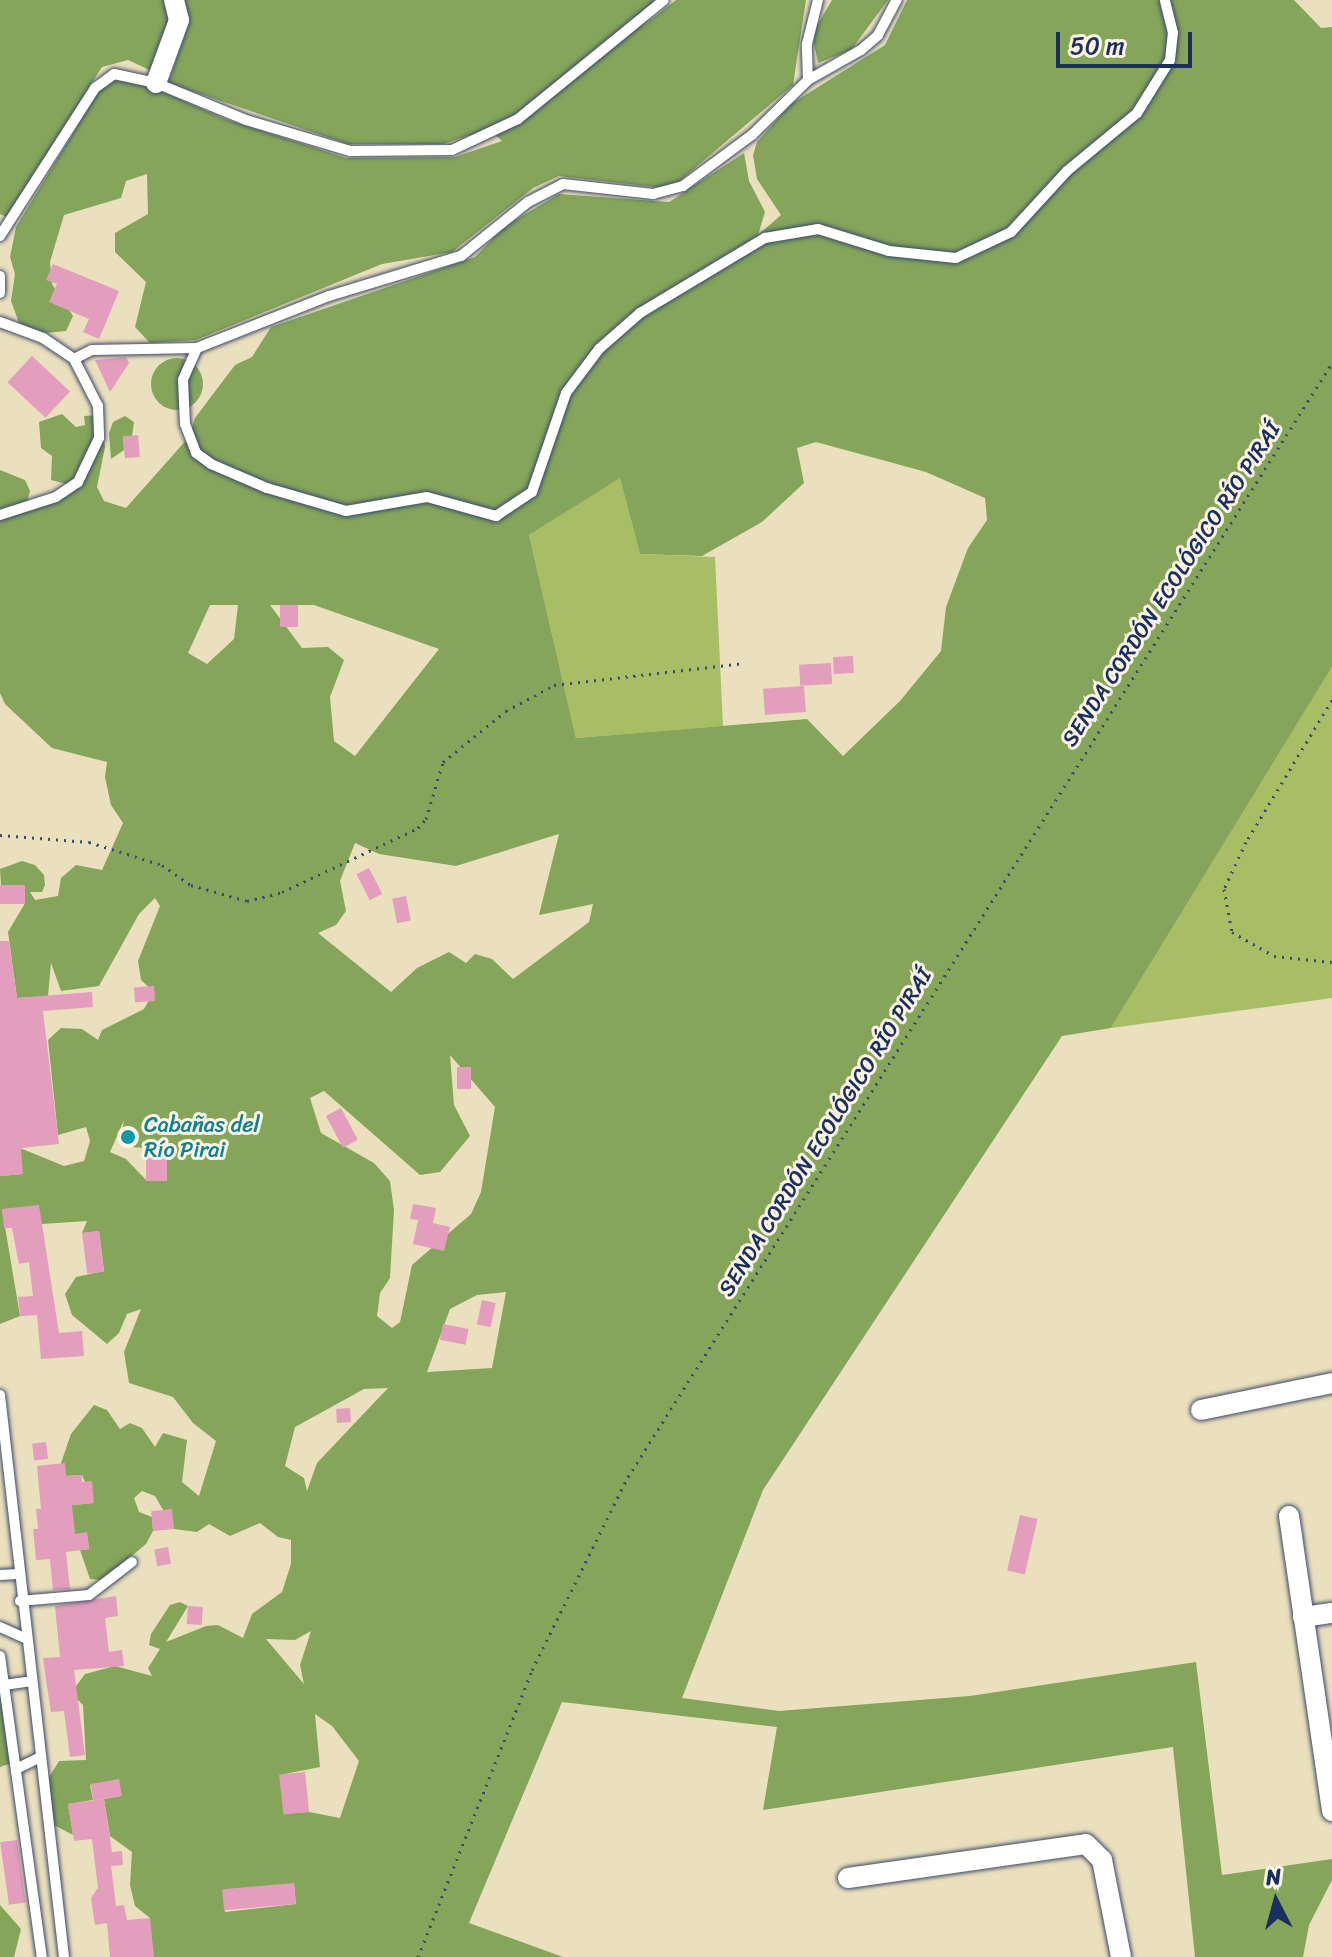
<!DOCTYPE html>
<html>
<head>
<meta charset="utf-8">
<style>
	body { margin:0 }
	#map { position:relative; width:1332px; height:1957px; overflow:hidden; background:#ebe0bd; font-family:Sriracha,sans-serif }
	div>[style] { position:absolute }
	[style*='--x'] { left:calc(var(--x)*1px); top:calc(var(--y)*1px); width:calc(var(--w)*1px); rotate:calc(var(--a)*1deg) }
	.green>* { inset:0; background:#a7be64 }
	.forest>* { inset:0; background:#85a55a }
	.round { border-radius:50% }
	.building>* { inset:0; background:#e39dbd; transform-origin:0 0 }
	.path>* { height:3px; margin-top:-1.5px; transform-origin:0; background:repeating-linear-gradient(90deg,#3a4a6c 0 2px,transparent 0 8px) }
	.roads { filter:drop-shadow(0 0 2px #3a4a6c) drop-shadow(0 0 2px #3a4a6c) }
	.service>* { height:10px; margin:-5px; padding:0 5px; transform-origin:5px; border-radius:5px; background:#fff }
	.minor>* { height:20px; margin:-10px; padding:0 10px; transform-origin:10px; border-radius:10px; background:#fff }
	.dots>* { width:22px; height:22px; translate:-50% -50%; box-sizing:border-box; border:4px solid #fcf5e5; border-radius:50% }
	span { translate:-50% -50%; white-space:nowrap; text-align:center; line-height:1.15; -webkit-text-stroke:6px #fcf5e5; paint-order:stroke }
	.street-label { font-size:22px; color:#1b2f5e }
	.culture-label { font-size:22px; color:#0d838f }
	.left { translate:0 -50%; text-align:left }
	.north { position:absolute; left:1236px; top:1861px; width:80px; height:80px; -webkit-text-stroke:6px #fcf5e5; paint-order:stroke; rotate:354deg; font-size:22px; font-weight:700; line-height:32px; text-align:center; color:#1b2f5e }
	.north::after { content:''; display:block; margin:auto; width:28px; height:36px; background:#1b2f5e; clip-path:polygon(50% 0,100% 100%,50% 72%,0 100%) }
	.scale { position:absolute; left:1056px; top:32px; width:136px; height:36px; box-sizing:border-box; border:4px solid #1b2f5e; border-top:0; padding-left:10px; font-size:24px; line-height:28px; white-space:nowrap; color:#1b2f5e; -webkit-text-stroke:6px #fcf5e5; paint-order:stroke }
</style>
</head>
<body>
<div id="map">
	<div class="green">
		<div style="clip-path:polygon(620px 477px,640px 554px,715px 557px,723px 726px,576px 738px,529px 535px)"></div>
		<div style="clip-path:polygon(1332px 667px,1332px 998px,1111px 1028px)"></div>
	</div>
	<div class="forest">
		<div style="clip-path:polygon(0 0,168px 0,174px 10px,156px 73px,128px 60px,102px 67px,7px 217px,0 214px)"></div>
		<div style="clip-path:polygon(181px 0,669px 0,642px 27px,676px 0,806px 0,793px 85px,677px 183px,663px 188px,559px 176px,533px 188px,452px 252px,382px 264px,196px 340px,150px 343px,135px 327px,146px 282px,115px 252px,115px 233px,148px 214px,147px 174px,126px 181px,121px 198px,64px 215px,50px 262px,52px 284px,73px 316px,66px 331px,45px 333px,19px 323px,11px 301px,15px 274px,10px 257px,16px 227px,103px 84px,112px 78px,145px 84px,225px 119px,346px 158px,455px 157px,502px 141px,489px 129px,443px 144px,348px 144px,168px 83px,190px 20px)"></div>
		<div style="clip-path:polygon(832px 0,888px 0,851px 50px,818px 63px,812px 34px)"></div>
		<div style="clip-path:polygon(evenodd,907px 0,1294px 0,1321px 28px,1332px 27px,1332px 667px,1111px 1028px,1062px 1036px,763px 1490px,682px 1698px,779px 1711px,970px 1696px,1196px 1662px,1222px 1875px,1332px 1859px,1332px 1880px,1309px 1925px,1303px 1957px,1195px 1957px,1173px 1747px,763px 1810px,777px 1727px,562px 1702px,469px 1923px,563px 1957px,151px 1957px,150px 1918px,135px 1906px,130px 1885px,132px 1852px,110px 1836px,104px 1799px,121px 1796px,90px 1785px,93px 1800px,68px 1804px,73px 1835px,54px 1825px,48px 1779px,59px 1761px,86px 1760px,83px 1705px,71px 1693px,85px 1674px,115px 1666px,152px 1676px,148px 1668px,160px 1649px,149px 1645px,151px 1634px,170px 1605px,180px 1602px,188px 1606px,166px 1642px,206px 1626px,218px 1625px,243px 1638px,252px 1614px,282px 1592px,291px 1564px,291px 1540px,278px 1537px,260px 1523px,230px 1536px,209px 1524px,197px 1532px,174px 1529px,155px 1496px,142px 1491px,134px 1498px,139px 1512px,152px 1517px,153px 1531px,146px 1544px,103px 1580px,90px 1579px,80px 1550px,89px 1549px,87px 1533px,69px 1535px,72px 1505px,94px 1503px,82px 1475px,66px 1476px,61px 1463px,71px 1434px,94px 1405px,107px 1410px,120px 1429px,130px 1423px,142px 1428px,155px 1447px,163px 1433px,187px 1440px,182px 1482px,199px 1496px,216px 1441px,193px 1423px,173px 1397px,129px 1383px,124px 1352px,141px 1309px,127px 1314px,119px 1333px,107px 1344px,72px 1315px,65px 1294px,76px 1277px,104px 1271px,99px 1231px,82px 1233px,87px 1221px,42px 1224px,2px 1209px,20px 1316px,0 1324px,0 1176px,22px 1174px,20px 1148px,64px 1166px,84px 1161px,90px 1141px,86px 1127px,58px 1135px,48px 1040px,61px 1028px,82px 1029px,98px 1040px,102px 1030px,144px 1009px,154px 992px,141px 980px,138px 961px,160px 906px,155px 898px,139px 914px,99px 986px,61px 991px,51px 963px,48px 996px,17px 998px,8px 932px,24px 905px,25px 886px,1px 885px,0 869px,22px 861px,35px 865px,44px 875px,45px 885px,42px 892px,30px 892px,35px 900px,58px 896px,61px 878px,76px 865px,102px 870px,123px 823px,111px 805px,105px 777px,107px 762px,52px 748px,5px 704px,0 693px,0 470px,25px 480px,30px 491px,27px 502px,67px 497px,71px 485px,51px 480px,52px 456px,41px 448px,39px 422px,62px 414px,76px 427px,85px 425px,84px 416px,100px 415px,105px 447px,97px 487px,104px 501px,126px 508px,189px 437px,195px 418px,235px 365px,252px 357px,271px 327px,475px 257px,504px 227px,559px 194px,669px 202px,744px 153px,749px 181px,765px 212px,758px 235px,781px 215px,757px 179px,753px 155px,757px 142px,791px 104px,885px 45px,907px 0,816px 442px,926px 472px,985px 498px,987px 520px,968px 548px,946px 607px,941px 651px,900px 701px,843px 756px,807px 719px,576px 738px,529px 535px,620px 478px,640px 554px,702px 556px,762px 522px,804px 483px,797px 448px,816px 442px,907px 0,210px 605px,238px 605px,234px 639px,207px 664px,188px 653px,210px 605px,907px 0,270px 605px,314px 605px,439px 649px,355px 756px,334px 741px,330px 697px,344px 660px,328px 647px,302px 648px,270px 605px,907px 0,559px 834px,539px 915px,593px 904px,589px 922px,513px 979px,492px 959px,475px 954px,466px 963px,449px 952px,417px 968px,391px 992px,318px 933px,336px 925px,346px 911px,340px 881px,355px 843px,379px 854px,456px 866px,559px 834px,907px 0,450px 1055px,495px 1107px,481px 1192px,471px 1214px,412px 1265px,400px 1322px,392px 1328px,377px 1316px,380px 1293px,390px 1278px,394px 1210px,390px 1181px,374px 1163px,321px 1133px,310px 1098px,324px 1091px,420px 1175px,440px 1172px,470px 1136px,454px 1105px,450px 1055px,907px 0,124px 1120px,121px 1137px,130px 1147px,166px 1149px,167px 1180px,147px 1181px,126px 1159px,110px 1152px,124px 1120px,907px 0,506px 1292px,492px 1368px,427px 1372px,450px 1309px,477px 1295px,506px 1292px,907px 0,388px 1388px,317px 1463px,307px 1491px,304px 1478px,285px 1466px,295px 1427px,364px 1389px,388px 1388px,907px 0,311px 1631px,300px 1665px,304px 1684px,266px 1639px,295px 1640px,311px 1631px,907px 0,315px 1714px,332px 1726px,359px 1761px,340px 1818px,309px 1812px,284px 1814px,280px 1775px,320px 1767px,315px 1714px,907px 0,294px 1884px,296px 1904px,225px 1912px,223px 1893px,294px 1884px)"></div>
		<div class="round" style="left:151px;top:358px;width:52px;height:52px"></div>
		<div style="clip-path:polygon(125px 416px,134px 422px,132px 436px,123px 437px,124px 450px,111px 459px,109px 433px,113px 422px)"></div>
		<div style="clip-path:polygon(0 1671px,18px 1761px,0 1767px)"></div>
		<div style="clip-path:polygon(0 1905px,21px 1929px,14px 1957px,0 1957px)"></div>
	</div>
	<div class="building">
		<div style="clip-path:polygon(53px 264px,119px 291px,99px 339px,83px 332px,89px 319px,49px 302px,57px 284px,46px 280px)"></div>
		<div style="left:32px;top:356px;width:52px;height:36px;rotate:43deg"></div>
		<div style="clip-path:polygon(126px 357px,129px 363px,110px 392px,95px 360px)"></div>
		<div style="left:138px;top:435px;width:22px;height:15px;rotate:85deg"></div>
		<div style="left:280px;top:605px;width:18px;height:22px"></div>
		<div style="left:853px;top:656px;width:17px;height:20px;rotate:87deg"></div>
		<div style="left:831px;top:663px;width:21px;height:32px;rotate:87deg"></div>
		<div style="left:804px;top:686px;width:26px;height:41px;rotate:86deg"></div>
		<div style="left:369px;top:868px;width:29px;height:14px;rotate:63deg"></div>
		<div style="left:0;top:885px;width:25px;height:19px"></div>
		<div style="left:406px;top:896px;width:25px;height:14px;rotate:79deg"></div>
		<div style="clip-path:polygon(0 941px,9px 941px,17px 998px,92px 992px,93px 1007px,43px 1011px,59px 1144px,21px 1148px,23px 1174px,0 1176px)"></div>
		<div style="left:154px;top:986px;width:15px;height:20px;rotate:86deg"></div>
		<div style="left:457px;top:1067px;width:14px;height:22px"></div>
		<div style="left:341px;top:1108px;width:36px;height:17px;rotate:62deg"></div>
		<div style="left:167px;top:1149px;width:32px;height:21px;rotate:90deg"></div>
		<div style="clip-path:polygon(413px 1204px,436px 1208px,433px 1223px,450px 1227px,444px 1251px,413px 1244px,418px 1220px,410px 1219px)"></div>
		<div style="clip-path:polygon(39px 1205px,59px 1333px,82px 1331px,84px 1356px,41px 1359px,37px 1315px,20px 1316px,18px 1297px,33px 1296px,29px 1262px,19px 1264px,12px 1228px,4px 1228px,2px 1209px)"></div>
		<div style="left:99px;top:1231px;width:41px;height:17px;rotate:83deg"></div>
		<div style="left:482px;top:1300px;width:14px;height:25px;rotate:12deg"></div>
		<div style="left:443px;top:1324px;width:26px;height:16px;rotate:11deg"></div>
		<div style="left:350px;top:1408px;width:14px;height:14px;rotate:86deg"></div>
		<div style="left:46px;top:1442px;width:17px;height:14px;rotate:83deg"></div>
		<div style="clip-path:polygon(65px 1463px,66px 1476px,82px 1475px,82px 1482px,92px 1481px,94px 1503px,72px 1505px,75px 1534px,87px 1532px,89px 1549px,66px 1552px,70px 1589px,53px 1590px,50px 1559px,36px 1560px,33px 1529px,38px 1529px,36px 1509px,41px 1509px,37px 1466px)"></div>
		<div style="left:172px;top:1509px;width:20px;height:21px;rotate:84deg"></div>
		<div style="left:1020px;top:1515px;width:18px;height:57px;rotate:13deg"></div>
		<div style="left:168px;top:1547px;width:17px;height:14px;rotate:80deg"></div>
		<div style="clip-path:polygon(116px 1596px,118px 1616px,105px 1618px,109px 1652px,122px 1650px,124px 1666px,74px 1670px,85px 1755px,70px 1757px,64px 1711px,51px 1712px,45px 1673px,43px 1658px,60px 1657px,55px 1606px)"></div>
		<div style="left:188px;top:1606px;width:15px;height:18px;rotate:4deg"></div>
		<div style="left:305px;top:1772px;width:40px;height:26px;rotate:84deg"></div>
		<div style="left:119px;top:1779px;width:17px;height:29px;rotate:80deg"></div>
		<div style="clip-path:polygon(104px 1799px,112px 1852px,122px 1851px,123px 1865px,111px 1866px,116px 1906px,124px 1905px,127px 1920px,150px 1918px,154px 1957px,110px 1957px,107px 1923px,95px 1925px,91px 1898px,98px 1888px,92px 1839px,74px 1841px,68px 1804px)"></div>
		<div style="left:17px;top:1840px;width:63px;height:17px;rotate:82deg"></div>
		<div style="left:294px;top:1883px;width:21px;height:72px;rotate:85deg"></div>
	</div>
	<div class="path">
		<div style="--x:1332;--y:700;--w:166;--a:121.2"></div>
		<div style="--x:1246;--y:842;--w:52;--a:115.1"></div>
		<div style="--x:1224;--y:889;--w:44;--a:79.5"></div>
		<div style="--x:1232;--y:932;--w:48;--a:29.7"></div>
		<div style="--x:1274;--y:956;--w:58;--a:5.9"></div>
		<div style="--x:0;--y:835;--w:89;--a:4.5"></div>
		<div style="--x:89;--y:842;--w:77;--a:17.5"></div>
		<div style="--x:162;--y:865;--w:35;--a:35"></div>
		<div style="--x:191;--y:885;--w:58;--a:15.9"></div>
		<div style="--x:247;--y:901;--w:36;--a:-14"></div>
		<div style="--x:282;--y:892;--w:150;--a:-25.2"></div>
		<div style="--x:418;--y:828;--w:12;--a:-48"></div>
		<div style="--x:426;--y:819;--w:59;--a:-73.4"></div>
		<div style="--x:443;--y:762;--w:81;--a:-39"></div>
		<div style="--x:506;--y:711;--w:55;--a:-28.4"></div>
		<div style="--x:554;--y:685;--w:192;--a:-6.6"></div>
		<div style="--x:418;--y:1957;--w:309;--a:-68.3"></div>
		<div style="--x:532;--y:1670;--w:216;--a:-63.6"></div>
		<div style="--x:628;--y:1477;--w:1318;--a:-57.71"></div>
	</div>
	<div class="roads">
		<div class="service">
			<div style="--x:808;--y:80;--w:36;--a:-92"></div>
			<div style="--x:807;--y:44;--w:45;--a:-76"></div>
			<div style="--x:0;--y:236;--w:176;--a:-57.3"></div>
			<div style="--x:95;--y:88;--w:24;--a:-36"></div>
			<div style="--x:114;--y:74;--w:43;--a:12.1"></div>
			<div style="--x:156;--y:83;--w:97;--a:22.3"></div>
			<div style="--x:246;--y:120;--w:109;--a:16.6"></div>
			<div style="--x:350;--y:151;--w:102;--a:-0.6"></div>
			<div style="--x:452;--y:150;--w:73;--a:-25.2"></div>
			<div style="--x:518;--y:119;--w:188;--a:-39.2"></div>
			<div style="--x:0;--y:276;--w:17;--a:90"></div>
			<div style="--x:0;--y:322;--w:46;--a:20.4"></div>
			<div style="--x:43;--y:338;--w:37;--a:34"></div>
			<div style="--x:74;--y:359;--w:53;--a:62.9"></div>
			<div style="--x:98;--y:406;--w:32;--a:88"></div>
			<div style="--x:99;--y:438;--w:49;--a:115.5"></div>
			<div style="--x:78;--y:482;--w:27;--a:146"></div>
			<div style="--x:56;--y:497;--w:59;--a:162.2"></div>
			<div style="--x:197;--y:348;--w:35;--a:114"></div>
			<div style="--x:183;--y:380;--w:44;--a:87.4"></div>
			<div style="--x:185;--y:424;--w:31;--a:69"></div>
			<div style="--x:196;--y:453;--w:19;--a:36"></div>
			<div style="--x:211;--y:464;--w:61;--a:23.2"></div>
			<div style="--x:267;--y:488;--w:82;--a:16.2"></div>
			<div style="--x:346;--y:511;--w:82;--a:-9.8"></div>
			<div style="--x:427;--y:497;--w:72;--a:15.4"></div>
			<div style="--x:496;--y:516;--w:43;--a:-33.7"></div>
			<div style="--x:532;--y:492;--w:105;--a:-71"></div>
			<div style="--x:566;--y:393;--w:55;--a:-53.1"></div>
			<div style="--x:599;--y:349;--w:55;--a:-41.3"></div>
			<div style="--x:640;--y:313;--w:146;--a:-31"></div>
			<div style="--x:765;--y:238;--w:54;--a:-9.6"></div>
			<div style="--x:818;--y:229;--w:74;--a:17.2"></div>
			<div style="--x:889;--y:251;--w:67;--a:6"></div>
			<div style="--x:956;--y:258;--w:61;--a:-25.3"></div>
			<div style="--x:1011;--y:232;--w:83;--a:-47.4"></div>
			<div style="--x:1067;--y:171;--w:91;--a:-39.6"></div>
			<div style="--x:1137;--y:113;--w:62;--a:-58.1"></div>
			<div style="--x:1170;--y:60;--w:27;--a:-84"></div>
			<div style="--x:1173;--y:33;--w:34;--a:-104"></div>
			<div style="--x:74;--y:359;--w:20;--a:-27"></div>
			<div style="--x:92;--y:350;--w:105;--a:-1.1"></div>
			<div style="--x:197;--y:348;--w:142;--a:-21.5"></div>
			<div style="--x:329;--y:296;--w:138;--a:-16.9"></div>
			<div style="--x:461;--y:256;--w:86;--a:-38.9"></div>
			<div style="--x:528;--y:202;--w:39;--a:-27"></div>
			<div style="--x:563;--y:184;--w:91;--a:6.3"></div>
			<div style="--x:653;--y:194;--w:31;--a:-15"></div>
			<div style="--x:683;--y:186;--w:86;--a:-36.5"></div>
			<div style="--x:752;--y:135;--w:78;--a:-44.5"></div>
			<div style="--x:808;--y:80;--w:61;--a:-29.5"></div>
			<div style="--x:861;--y:50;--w:23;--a:-41"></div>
			<div style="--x:878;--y:35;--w:40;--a:-62"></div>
			<div style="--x:0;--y:1395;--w:566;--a:83.5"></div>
			<div style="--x:0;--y:1575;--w:18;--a:-3"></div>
			<div style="--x:20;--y:1601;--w:69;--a:-5"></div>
			<div style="--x:89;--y:1595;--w:54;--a:-37.5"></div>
			<div style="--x:0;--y:1627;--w:27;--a:24"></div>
			<div style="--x:0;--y:1656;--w:304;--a:82.1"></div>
			<div style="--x:4;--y:1685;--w:28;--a:-8"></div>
			<div style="--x:16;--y:1769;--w:28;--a:-26"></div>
		</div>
		<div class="minor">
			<div style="--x:156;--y:83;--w:67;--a:-69.9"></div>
			<div style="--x:179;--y:20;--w:21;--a:-104"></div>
			<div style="--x:1201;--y:1410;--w:134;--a:-11.6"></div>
			<div style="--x:1289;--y:1516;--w:298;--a:81.7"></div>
			<div style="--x:1303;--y:1617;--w:29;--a:-8"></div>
			<div style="--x:848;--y:1878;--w:240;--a:-8.1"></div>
			<div style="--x:1086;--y:1844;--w:23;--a:45"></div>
			<div style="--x:1102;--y:1860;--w:99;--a:78.9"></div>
		</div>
	</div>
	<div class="dots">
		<div style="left:128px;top:1137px;background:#0f9aa8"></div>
	</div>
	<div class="street-label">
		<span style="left:1171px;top:584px;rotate:-57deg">SENDA CORDÓN ECOLÓGICO RÍO PIRAÍ</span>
		<span style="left:825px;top:1132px;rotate:-58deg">SENDA CORDÓN ECOLÓGICO RÍO PIRAÍ</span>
	</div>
	<div class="culture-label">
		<span class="left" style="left:144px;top:1137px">Cabañas del<br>Río Pirai</span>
	</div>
	<div class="north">N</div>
	<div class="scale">50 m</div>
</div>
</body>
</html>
